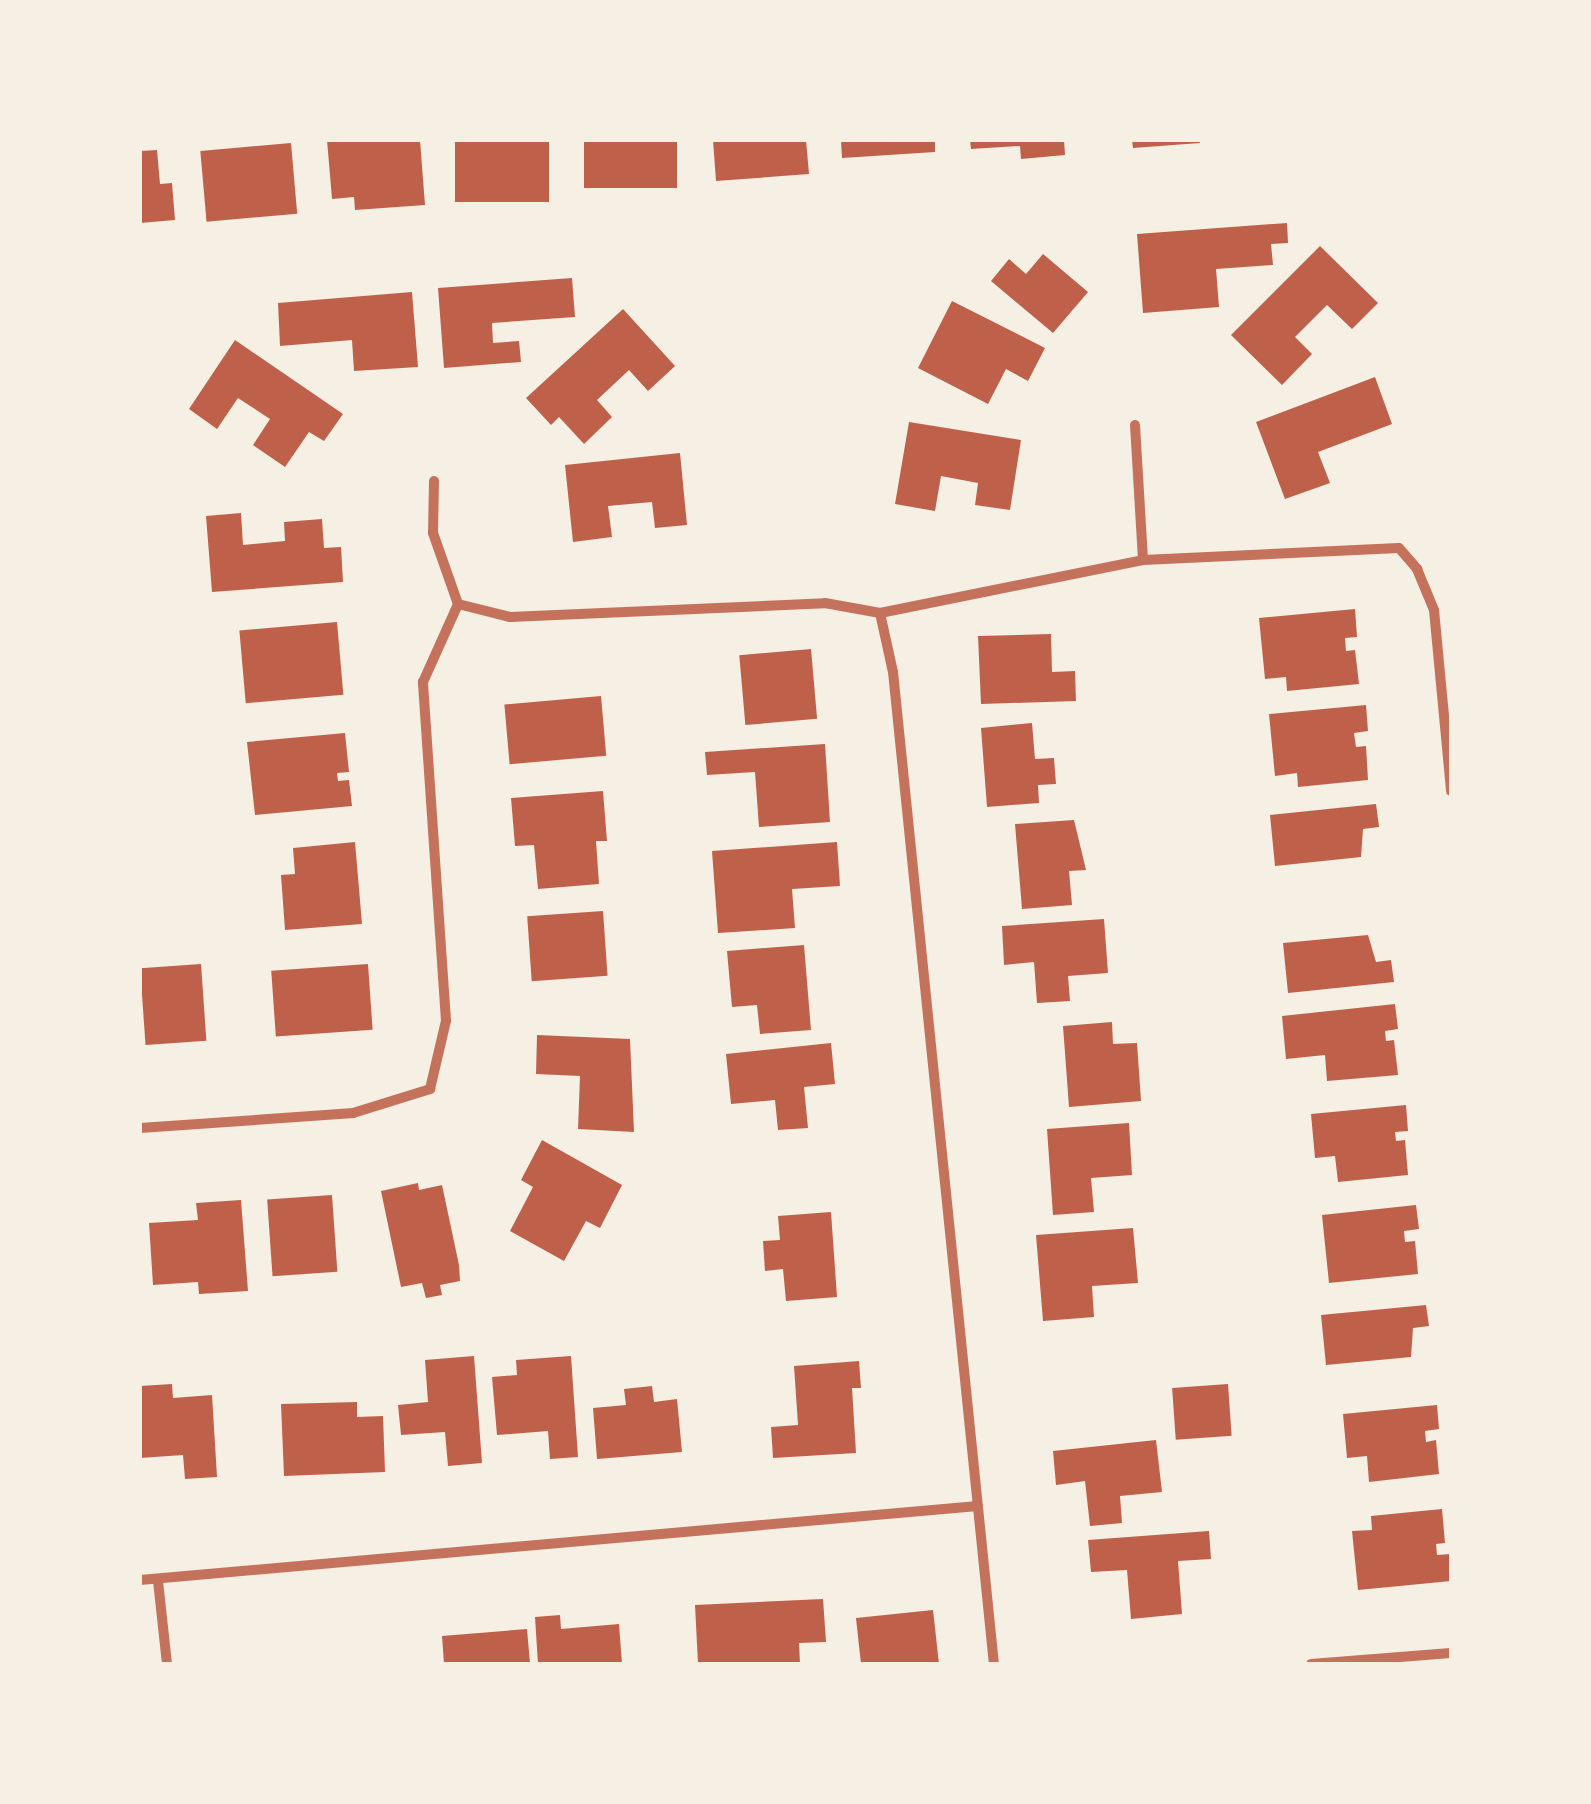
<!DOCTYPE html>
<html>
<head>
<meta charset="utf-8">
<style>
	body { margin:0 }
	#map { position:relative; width:1591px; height:1804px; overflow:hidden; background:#f6efe4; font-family:"Source Sans 3",sans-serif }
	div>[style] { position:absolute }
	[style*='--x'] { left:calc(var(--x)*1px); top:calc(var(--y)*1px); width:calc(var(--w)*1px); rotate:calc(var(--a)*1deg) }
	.building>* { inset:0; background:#bf614a; transform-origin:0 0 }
	.minor>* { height:10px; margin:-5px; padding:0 5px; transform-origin:5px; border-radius:5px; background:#c5725c }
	span { translate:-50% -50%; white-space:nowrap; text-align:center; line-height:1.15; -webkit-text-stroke:8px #f6efe4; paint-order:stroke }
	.frame { position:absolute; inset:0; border:142px solid #f6efe4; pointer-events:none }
</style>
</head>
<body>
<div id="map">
	<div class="building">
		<div style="clip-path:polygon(327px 140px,420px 140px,425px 205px,355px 210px,354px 197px,332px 199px)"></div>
		<div style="left:455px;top:140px;width:94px;height:62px"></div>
		<div style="left:584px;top:140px;width:93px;height:48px"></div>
		<div style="clip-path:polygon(713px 140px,806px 140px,809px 174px,716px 181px)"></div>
		<div style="clip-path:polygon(841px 140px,935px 140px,935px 152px,842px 158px)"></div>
		<div style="clip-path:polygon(970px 140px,1064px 140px,1065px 155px,1021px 159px,1020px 146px,971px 149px)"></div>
		<div style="clip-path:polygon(1132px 140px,1199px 140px,1200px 143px,1133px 148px)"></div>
		<div style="left:291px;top:143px;width:71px;height:91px;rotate:85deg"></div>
		<div style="clip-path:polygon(157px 150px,160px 184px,172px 183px,175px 220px,140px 223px,140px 151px)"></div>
		<div style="clip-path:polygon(1287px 223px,1288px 243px,1271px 244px,1273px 265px,1216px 269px,1219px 307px,1143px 313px,1137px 234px)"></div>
		<div style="clip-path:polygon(1320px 246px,1378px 303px,1352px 329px,1327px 305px,1295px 337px,1312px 354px,1282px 385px,1231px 335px)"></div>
		<div style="clip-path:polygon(1043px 254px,1088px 292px,1053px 333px,991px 281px,1009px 259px,1026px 274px)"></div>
		<div style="clip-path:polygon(572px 278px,575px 317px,492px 323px,493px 343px,519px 341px,521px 362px,444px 368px,438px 288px)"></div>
		<div style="clip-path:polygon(412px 292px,418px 367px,354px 371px,352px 340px,280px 346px,278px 303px)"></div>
		<div style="clip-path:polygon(952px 301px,1045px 348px,1028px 381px,1006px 369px,988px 404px,918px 368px)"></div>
		<div style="clip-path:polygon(623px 309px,675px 366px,648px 391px,629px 370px,597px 400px,612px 417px,584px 444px,559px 417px,551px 425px,526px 398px)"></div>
		<div style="clip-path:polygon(235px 340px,343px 414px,324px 441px,309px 432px,285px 467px,253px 445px,270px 419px,238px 398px,217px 429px,189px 409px)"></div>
		<div style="clip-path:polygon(1375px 377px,1392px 424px,1318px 452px,1330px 483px,1285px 499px,1256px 422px)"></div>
		<div style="clip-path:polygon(909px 422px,1021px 440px,1010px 510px,975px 505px,978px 483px,941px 476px,935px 511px,895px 504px)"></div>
		<div style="clip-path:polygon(680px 453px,687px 525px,655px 528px,652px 502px,608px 506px,612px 537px,573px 542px,565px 465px)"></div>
		<div style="clip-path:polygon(241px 513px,243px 545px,285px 541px,284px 522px,322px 519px,324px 548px,341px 547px,343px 582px,212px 592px,206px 516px)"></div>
		<div style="clip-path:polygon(1355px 609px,1357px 637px,1345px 638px,1346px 651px,1355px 650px,1359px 684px,1287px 691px,1286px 677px,1265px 679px,1259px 618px)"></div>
		<div style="left:337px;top:622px;width:73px;height:98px;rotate:85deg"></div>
		<div style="clip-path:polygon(1051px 634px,1052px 672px,1075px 671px,1076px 701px,981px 704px,978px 636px)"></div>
		<div style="left:811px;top:649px;width:70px;height:72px;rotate:85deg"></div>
		<div style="left:601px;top:696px;width:60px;height:97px;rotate:85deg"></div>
		<div style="clip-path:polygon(1366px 705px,1368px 731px,1354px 733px,1356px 747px,1366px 746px,1368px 780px,1298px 787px,1297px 773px,1275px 776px,1269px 714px)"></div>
		<div style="clip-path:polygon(1032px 723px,1035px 759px,1054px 758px,1056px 784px,1038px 785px,1039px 803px,987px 807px,981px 728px)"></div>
		<div style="clip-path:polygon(345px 733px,349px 772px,337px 773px,338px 781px,349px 780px,352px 806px,255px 815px,247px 742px)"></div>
		<div style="clip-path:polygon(825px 744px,830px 822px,759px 827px,755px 772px,707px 775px,705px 752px)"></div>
		<div style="clip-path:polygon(603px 791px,607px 841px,596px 841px,599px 884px,538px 889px,534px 845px,515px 846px,511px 798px)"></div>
		<div style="clip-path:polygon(1376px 804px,1379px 827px,1363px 829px,1361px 857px,1275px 866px,1270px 815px)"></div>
		<div style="clip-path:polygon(1074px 820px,1086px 870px,1069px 871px,1072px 905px,1022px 909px,1015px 824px)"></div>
		<div style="clip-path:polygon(355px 842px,362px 924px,285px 930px,281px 875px,295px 874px,293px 848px)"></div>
		<div style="clip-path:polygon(837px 842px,840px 886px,792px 889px,795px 928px,718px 933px,712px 851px)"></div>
		<div style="left:603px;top:911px;width:65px;height:76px;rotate:86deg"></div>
		<div style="clip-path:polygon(1104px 919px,1108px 973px,1068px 976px,1070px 1001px,1037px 1003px,1034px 962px,1004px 965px,1002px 926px)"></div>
		<div style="clip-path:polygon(1368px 935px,1376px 962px,1391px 960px,1394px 982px,1288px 993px,1283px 943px)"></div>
		<div style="clip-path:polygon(804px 945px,811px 1030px,760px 1034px,757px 1005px,732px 1007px,727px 951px)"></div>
		<div style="left:201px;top:964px;width:77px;height:61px;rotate:86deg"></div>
		<div style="left:368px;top:964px;width:66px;height:97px;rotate:86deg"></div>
		<div style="clip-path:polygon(1395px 1004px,1398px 1029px,1385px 1031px,1386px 1041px,1394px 1040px,1398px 1075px,1327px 1081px,1325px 1055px,1286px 1059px,1282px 1016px)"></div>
		<div style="clip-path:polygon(1112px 1022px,1113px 1044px,1137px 1043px,1141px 1101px,1069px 1107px,1063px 1026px)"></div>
		<div style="clip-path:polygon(537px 1035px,630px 1039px,634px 1132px,578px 1129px,580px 1076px,536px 1074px)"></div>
		<div style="clip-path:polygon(831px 1043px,835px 1084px,804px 1087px,808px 1128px,778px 1130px,775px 1100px,731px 1104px,726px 1054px)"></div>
		<div style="clip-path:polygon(1406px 1105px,1408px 1131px,1395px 1132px,1396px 1141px,1405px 1140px,1408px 1175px,1338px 1182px,1335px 1156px,1315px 1158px,1311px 1114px)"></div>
		<div style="clip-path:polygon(1129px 1123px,1132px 1175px,1091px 1178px,1094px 1212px,1053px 1215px,1047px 1129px)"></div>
		<div style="clip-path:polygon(542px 1140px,622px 1185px,600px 1228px,586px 1221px,564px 1261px,510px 1231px,533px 1187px,521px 1180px)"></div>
		<div style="clip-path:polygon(418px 1183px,419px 1190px,442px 1185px,459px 1265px,460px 1281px,440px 1285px,442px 1295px,426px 1298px,422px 1283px,401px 1287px,381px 1191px)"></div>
		<div style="left:332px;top:1195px;width:77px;height:65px;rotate:86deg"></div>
		<div style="clip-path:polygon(241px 1200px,248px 1291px,199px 1294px,198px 1282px,153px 1285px,149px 1223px,198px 1220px,196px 1203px)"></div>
		<div style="clip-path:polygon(1416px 1205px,1419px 1229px,1404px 1231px,1405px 1242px,1415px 1241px,1418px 1274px,1329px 1283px,1322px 1215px)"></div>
		<div style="clip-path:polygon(831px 1212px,837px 1297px,786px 1301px,783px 1269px,765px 1271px,763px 1241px,780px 1240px,778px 1216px)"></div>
		<div style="clip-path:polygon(1133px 1228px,1138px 1283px,1092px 1286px,1094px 1317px,1043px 1321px,1036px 1235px)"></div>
		<div style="clip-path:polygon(1426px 1305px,1429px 1326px,1413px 1328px,1411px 1357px,1326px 1365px,1321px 1315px)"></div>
		<div style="clip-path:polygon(474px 1356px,482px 1463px,448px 1466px,445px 1432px,401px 1435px,398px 1405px,428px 1402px,425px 1360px)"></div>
		<div style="clip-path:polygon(571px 1356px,578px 1457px,550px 1459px,548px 1431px,497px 1435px,492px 1377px,517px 1375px,516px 1360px)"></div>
		<div style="clip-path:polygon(859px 1361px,861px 1388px,852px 1388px,856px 1453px,773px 1458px,771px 1427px,798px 1425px,794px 1366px)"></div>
		<div style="clip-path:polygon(172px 1384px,173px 1398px,212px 1395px,217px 1477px,185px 1479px,183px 1455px,140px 1458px,140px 1386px)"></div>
		<div style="left:1228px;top:1384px;width:52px;height:56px;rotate:86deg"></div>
		<div style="clip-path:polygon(652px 1386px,654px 1402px,677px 1399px,682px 1452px,597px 1459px,593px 1408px,626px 1405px,624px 1389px)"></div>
		<div style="clip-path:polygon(357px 1402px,357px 1417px,383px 1416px,385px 1472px,284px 1476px,281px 1404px)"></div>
		<div style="clip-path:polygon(1437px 1405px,1439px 1429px,1425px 1431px,1426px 1442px,1436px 1440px,1439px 1474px,1369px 1482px,1367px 1456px,1347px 1458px,1343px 1414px)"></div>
		<div style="clip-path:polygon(1156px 1440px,1162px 1492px,1120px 1496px,1122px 1523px,1090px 1526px,1085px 1481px,1056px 1485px,1053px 1451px)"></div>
		<div style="clip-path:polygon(1442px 1509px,1445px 1543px,1436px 1544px,1437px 1555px,1451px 1554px,1451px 1581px,1358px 1590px,1352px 1531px,1372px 1530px,1371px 1516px)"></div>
		<div style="clip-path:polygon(1209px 1531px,1211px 1559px,1178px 1561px,1182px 1614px,1131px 1619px,1127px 1570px,1091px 1572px,1088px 1540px)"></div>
		<div style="clip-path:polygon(823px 1599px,826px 1642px,799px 1643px,800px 1664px,698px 1664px,695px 1605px)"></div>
		<div style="clip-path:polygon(933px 1610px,939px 1664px,861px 1664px,856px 1618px)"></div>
		<div style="clip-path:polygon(560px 1615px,561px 1629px,619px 1624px,622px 1664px,538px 1664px,535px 1617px)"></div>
		<div style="clip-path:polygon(527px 1629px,530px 1664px,444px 1664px,442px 1636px)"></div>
	</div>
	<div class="minor">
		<div style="--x:1135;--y:425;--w:135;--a:86.6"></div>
		<div style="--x:434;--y:481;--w:52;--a:91.1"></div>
		<div style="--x:433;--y:533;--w:75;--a:70.6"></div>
		<div style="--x:458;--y:604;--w:54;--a:14"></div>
		<div style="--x:510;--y:617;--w:315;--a:-2.5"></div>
		<div style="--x:825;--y:603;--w:56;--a:10.3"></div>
		<div style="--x:880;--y:613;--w:268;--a:-11.4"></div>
		<div style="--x:1143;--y:560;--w:256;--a:-2.7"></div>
		<div style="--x:1399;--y:548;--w:28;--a:49"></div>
		<div style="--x:1417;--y:569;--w:44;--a:67.5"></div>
		<div style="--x:1434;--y:610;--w:182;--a:84.6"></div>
		<div style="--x:880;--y:613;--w:60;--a:77.6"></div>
		<div style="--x:893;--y:672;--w:997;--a:84.19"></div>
		<div style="--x:140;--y:1128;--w:214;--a:-4"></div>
		<div style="--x:353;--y:1113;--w:81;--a:-17.3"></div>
		<div style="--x:430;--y:1089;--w:70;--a:-76.8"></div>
		<div style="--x:446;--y:1021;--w:340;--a:-93.9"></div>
		<div style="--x:423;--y:682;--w:85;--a:-65.8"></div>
		<div style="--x:140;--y:1580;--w:841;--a:-5.05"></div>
		<div style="--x:158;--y:1581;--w:83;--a:83.8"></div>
		<div style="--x:1311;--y:1664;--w:140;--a:-4.5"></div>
	</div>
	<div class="frame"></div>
</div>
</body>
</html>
